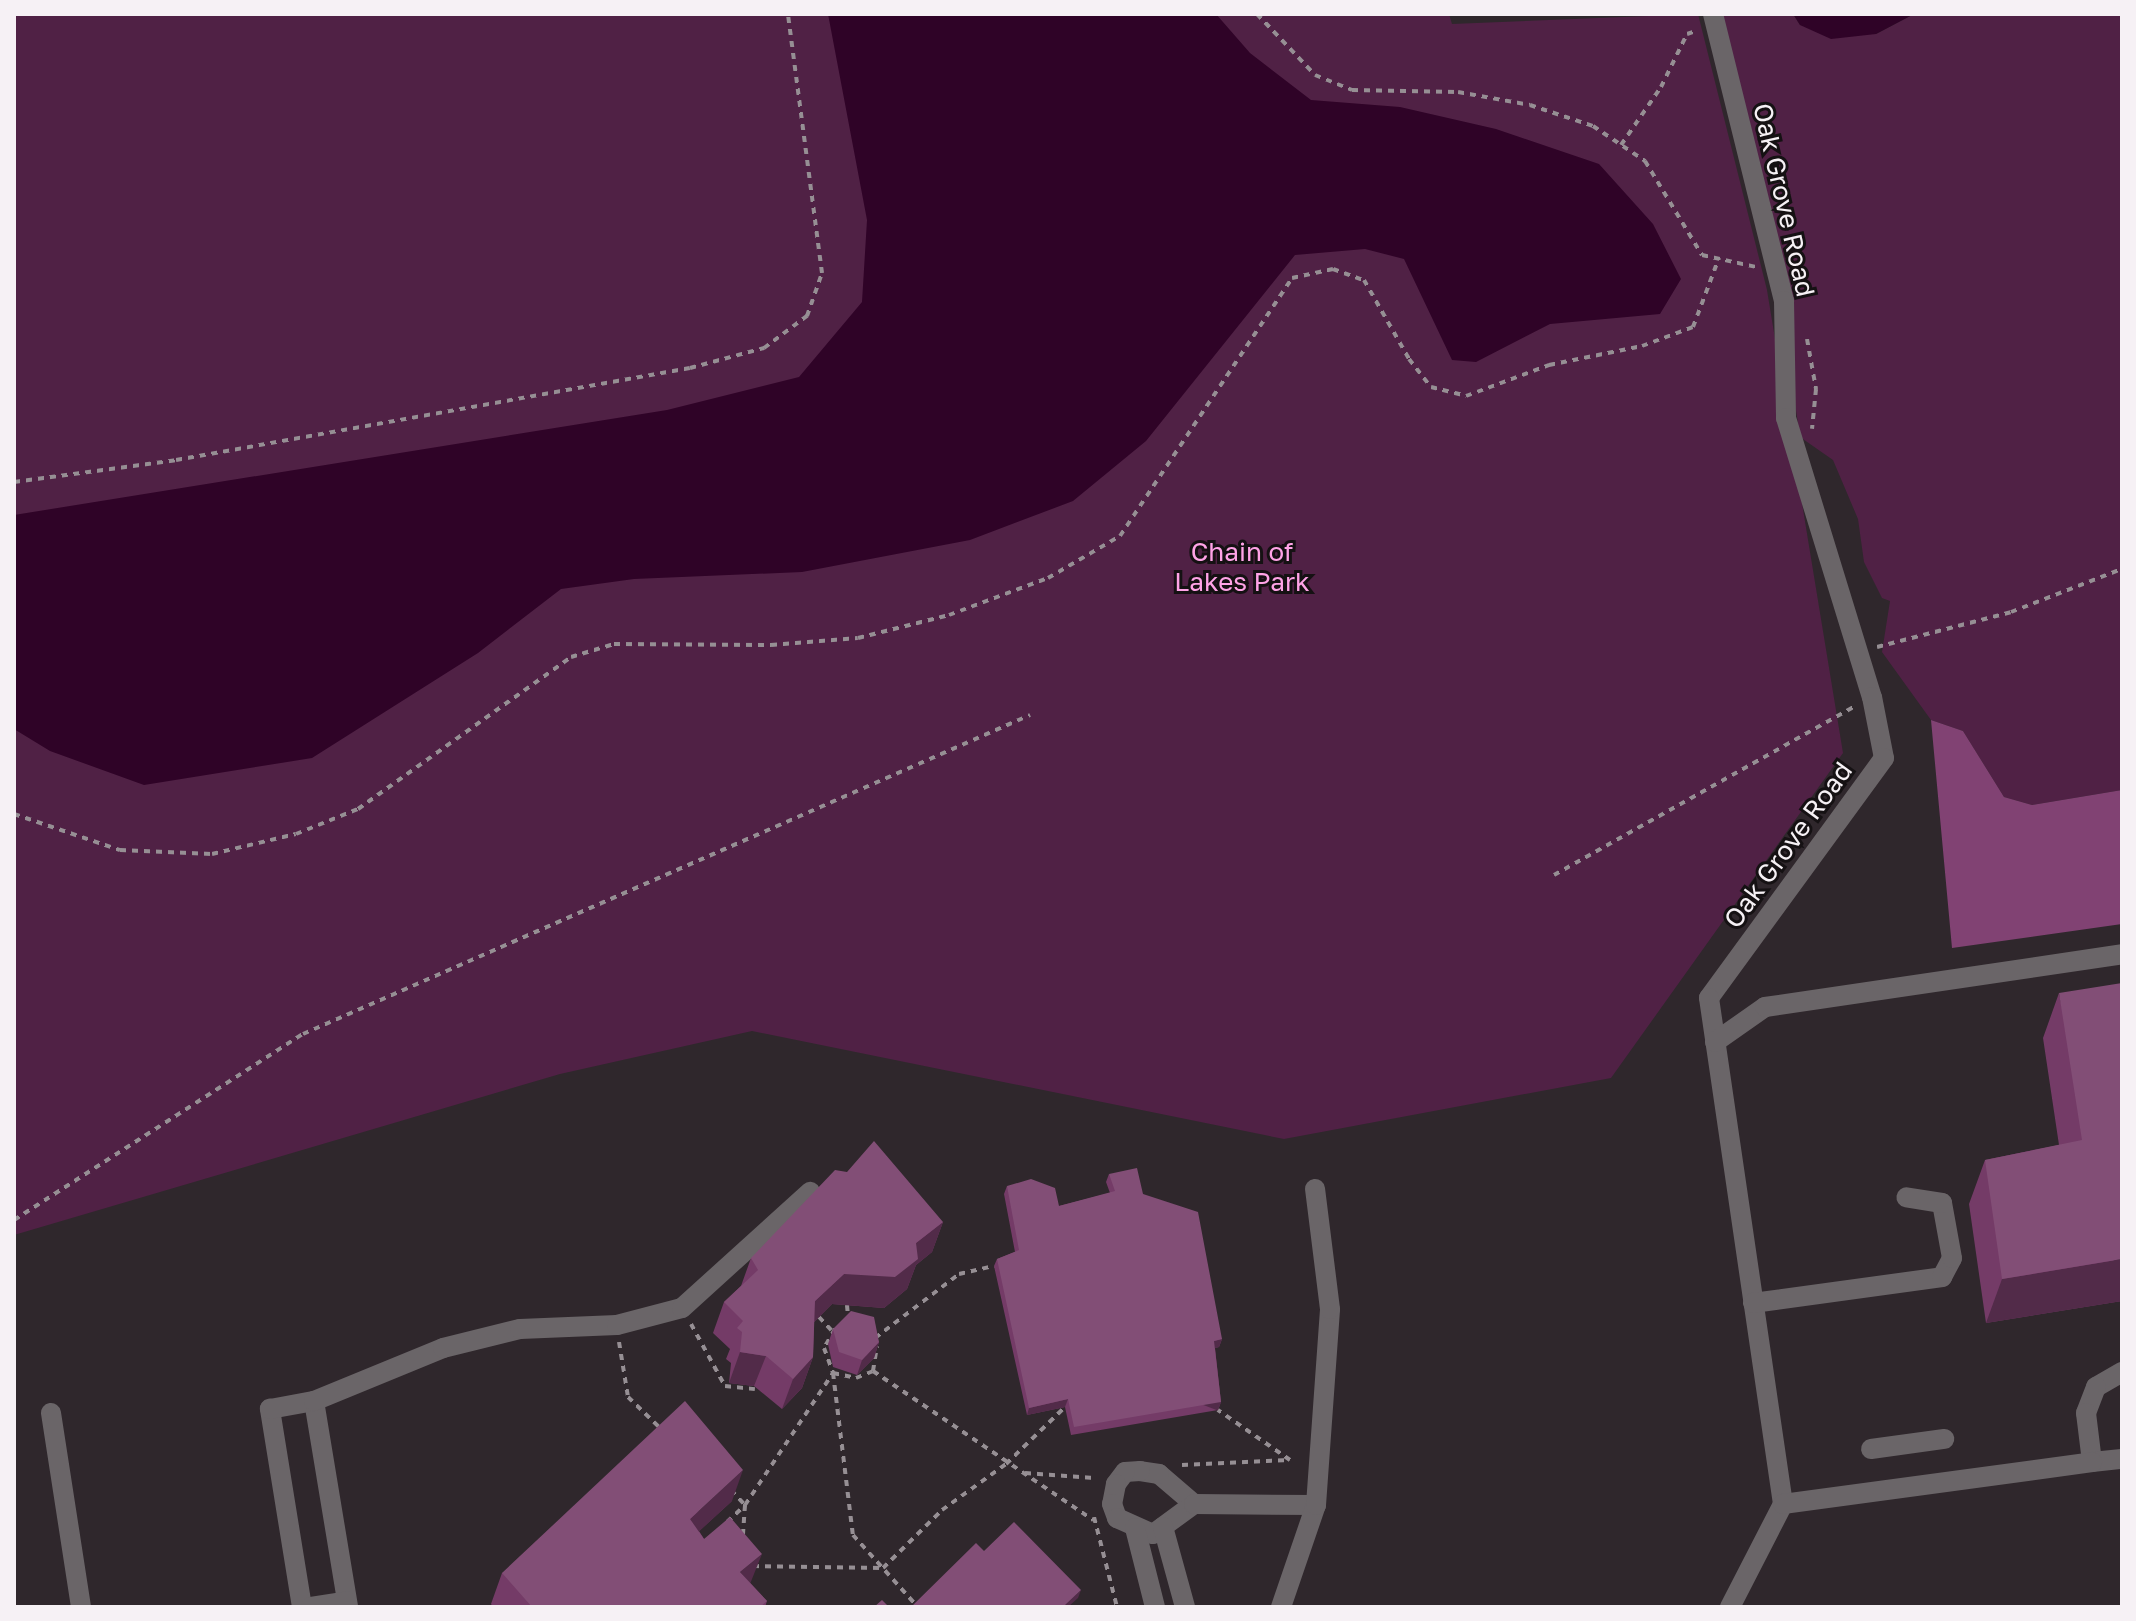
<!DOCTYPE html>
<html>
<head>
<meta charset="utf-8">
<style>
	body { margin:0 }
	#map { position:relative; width:2136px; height:1621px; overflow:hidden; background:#2f272c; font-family:"Golos Text",sans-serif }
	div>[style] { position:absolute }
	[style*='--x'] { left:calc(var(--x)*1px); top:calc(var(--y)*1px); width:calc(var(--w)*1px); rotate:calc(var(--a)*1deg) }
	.green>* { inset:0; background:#502145 }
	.forest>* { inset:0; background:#814273 }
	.water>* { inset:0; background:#2f0327 }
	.path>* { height:4px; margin-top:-2px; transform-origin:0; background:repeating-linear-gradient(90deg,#968f94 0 6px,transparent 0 12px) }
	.minor>* { height:20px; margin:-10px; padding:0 10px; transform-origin:10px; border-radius:10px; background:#6a6568 }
	.wall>* { inset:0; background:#743b67 }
	.shaded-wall>* { inset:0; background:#522b49; transform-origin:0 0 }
	.building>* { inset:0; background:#824e76 }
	span { translate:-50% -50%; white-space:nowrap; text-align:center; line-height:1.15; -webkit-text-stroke:6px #151113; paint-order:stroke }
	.street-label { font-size:26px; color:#f6f1f5 }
	.park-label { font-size:26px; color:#ffa3e7 }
	.frame { position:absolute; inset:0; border:16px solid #f6f1f5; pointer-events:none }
</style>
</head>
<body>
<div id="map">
	<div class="green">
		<div style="clip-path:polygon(14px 14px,1449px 14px,1452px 24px,1698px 14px,1767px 290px,1843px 753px,1611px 1078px,1284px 1139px,752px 1031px,560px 1074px,14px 1235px)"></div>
		<div style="clip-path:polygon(1710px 14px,1793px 14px,1800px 25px,1876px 34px,1914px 14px,2122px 14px,2122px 790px,2032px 805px,2004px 797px,1963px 731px,1931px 720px,1882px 652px,1890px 601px,1882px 598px,1864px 562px,1858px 519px,1833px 460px,1800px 437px,1778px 289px)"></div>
	</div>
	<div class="forest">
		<div style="clip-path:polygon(1931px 720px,1963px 731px,2004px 797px,2032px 805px,2122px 790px,2122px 924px,1952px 948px)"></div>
	</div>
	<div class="water">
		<div style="clip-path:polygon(828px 14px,1216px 14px,1250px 53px,1311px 100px,1400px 107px,1496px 129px,1599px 164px,1653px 224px,1681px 279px,1660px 314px,1550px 324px,1476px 362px,1452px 360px,1404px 259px,1365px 249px,1295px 255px,1146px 441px,1073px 501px,970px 540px,802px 572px,634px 579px,561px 589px,478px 653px,312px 758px,144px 785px,50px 751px,14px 729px,14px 515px,667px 410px,799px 377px,862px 302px,867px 220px)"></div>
		<div style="clip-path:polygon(1793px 14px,1914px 14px,1876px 34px,1831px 39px,1800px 25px)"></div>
	</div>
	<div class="path">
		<div style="--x:1257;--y:14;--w:84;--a:46.4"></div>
		<div style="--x:1315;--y:75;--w:40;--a:22"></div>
		<div style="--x:1352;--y:90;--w:106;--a:1.1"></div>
		<div style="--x:1458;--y:92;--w:73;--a:10.2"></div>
		<div style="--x:1530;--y:105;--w:66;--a:18.4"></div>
		<div style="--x:1593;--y:126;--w:63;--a:33.9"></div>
		<div style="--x:1645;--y:161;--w:110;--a:58.8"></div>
		<div style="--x:1702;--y:255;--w:55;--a:12.5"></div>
		<div style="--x:1621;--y:145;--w:70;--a:-55.4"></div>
		<div style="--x:1661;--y:87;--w:59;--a:-63.9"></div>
		<div style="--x:1687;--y:34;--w:9;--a:-18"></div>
		<div style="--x:1807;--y:339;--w:51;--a:79.8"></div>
		<div style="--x:1816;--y:389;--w:40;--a:95.7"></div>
		<div style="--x:14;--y:482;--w:163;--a:-7.7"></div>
		<div style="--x:176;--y:460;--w:522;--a:-10.15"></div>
		<div style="--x:690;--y:368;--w:77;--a:-15.1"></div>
		<div style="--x:764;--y:348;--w:54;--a:-36.7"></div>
		<div style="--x:807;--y:316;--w:46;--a:-70.8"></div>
		<div style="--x:822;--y:273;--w:261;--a:-97.5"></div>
		<div style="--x:1877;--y:647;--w:138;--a:-14.6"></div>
		<div style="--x:2011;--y:612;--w:119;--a:-21.2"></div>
		<div style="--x:14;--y:814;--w:112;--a:18.8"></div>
		<div style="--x:120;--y:850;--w:92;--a:2.5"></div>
		<div style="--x:212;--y:854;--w:86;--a:-13.4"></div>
		<div style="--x:296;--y:834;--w:67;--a:-22"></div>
		<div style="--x:358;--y:809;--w:262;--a:-35.5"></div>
		<div style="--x:571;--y:657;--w:45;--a:-16.8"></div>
		<div style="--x:614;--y:644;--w:157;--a:0.4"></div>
		<div style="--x:771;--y:645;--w:87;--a:-4.6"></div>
		<div style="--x:858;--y:638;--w:94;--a:-14.2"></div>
		<div style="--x:949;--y:615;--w:106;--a:-20.5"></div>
		<div style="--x:1048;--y:578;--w:83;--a:-30.3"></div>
		<div style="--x:1120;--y:536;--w:310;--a:-56.3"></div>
		<div style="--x:1292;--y:278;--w:42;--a:-12.4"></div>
		<div style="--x:1333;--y:269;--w:33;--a:20"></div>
		<div style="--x:1364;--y:280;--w:91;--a:60.3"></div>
		<div style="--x:1409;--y:359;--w:36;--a:52"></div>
		<div style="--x:1431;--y:387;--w:36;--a:14"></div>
		<div style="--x:1466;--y:396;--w:89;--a:-20.5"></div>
		<div style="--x:1549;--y:365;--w:95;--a:-11.5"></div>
		<div style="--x:1642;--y:346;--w:54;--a:-20.4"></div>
		<div style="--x:1693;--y:327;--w:74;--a:-69.4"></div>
		<div style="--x:1554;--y:875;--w:345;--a:-29.3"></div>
		<div style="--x:14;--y:1220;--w:344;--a:-32.8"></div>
		<div style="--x:303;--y:1034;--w:794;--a:-23.69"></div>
		<div style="--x:847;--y:1305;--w:11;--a:85"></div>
		<div style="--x:819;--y:1317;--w:18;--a:47"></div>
		<div style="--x:691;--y:1324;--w:71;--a:61.3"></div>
		<div style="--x:725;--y:1386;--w:30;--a:6"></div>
		<div style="--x:835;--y:1329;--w:22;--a:120"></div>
		<div style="--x:824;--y:1348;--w:27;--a:70"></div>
		<div style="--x:833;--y:1373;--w:163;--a:83"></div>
		<div style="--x:853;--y:1535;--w:96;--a:48"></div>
		<div style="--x:875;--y:1338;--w:106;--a:-37.3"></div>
		<div style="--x:959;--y:1274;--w:36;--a:-13"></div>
		<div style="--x:619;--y:1342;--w:56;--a:80.7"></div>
		<div style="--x:628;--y:1397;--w:43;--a:44.1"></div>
		<div style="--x:873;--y:1371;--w:266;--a:34.1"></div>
		<div style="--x:1182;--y:1465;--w:108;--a:-2.7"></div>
		<div style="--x:1290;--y:1460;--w:88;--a:-145.2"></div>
		<div style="--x:1025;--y:1473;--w:69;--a:4.1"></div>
		<div style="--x:731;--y:1490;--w:21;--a:47"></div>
		<div style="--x:745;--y:1505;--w:31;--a:94"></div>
		<div style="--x:1094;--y:1517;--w:93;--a:75.7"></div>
		<div style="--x:727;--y:1522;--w:25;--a:-43"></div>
		<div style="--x:745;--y:1505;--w:159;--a:-56.3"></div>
		<div style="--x:833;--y:1373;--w:24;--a:12"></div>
		<div style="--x:856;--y:1378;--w:18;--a:-22"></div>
		<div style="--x:873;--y:1371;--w:25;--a:-81"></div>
		<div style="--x:753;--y:1566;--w:130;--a:0.9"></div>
		<div style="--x:883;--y:1568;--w:83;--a:-44.5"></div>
		<div style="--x:942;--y:1510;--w:79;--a:-35.7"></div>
		<div style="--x:1006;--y:1464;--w:82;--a:-44"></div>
	</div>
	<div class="minor">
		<div style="--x:1713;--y:14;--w:296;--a:76.1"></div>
		<div style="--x:1784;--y:301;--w:117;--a:89"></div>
		<div style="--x:1786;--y:418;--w:292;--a:72.9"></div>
		<div style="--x:1872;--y:697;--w:62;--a:78.9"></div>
		<div style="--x:1884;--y:758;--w:297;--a:126.1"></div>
		<div style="--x:1709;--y:998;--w:511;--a:81.68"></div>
		<div style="--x:1783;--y:1504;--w:116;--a:117.2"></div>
		<div style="--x:1715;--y:1042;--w:61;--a:-35"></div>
		<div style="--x:1765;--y:1007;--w:361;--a:-8.4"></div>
		<div style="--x:1753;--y:1303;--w:191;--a:-7.8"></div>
		<div style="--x:1942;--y:1277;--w:21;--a:-62"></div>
		<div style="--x:1952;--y:1258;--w:56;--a:-100.3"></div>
		<div style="--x:1942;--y:1203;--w:36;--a:-171"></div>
		<div style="--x:2122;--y:1372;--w:30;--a:150"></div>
		<div style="--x:2096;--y:1387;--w:28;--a:111"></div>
		<div style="--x:2086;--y:1413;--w:49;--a:83"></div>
		<div style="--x:2092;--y:1462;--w:30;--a:-6"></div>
		<div style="--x:314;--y:1401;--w:209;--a:80.6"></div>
		<div style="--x:51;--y:1413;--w:196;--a:81.2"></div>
		<div style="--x:1871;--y:1449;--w:74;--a:-7.8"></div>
		<div style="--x:1194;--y:1504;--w:46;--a:-139.4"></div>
		<div style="--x:1159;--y:1474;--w:19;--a:-171"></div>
		<div style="--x:1140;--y:1471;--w:15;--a:176"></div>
		<div style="--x:1125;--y:1472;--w:15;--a:127"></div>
		<div style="--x:1116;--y:1484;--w:20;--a:101"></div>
		<div style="--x:1112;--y:1504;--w:15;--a:70"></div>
		<div style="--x:1117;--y:1518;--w:39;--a:24"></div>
		<div style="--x:1153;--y:1534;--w:51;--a:-36.2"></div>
		<div style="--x:1194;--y:1504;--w:122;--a:0.5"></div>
		<div style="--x:1783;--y:1504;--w:312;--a:-7.7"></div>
		<div style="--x:1163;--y:1527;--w:83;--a:74.6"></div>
		<div style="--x:1135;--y:1528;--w:81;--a:75.8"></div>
		<div style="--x:302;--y:1607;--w:201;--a:-99.2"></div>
		<div style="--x:270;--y:1409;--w:45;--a:-10.3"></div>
		<div style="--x:314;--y:1401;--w:139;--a:-22.3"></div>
		<div style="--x:443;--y:1348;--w:79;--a:-13.9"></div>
		<div style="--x:520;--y:1329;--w:97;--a:-2.4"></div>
		<div style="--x:617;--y:1325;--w:67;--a:-14.7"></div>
		<div style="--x:682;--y:1308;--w:173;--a:-42.2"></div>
		<div style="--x:311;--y:1607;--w:36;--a:-9"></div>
		<div style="--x:1281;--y:1607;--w:108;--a:-71.1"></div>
		<div style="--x:1316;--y:1505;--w:196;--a:-85.9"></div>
		<div style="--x:1330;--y:1309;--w:121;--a:-97.1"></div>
	</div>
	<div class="wall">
		<div style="clip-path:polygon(2059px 993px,2122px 1301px,1986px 1323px,1969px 1204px,1985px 1160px,2059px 1145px,2043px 1038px)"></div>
		<div style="clip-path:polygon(1109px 1174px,1143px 1194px,1222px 1339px,1219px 1347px,1215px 1348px,1221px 1402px,1218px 1410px,1071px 1435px,1065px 1407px,1027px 1415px,994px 1266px,997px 1259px,1015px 1252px,1004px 1194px,1007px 1186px,1059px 1206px,1110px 1193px,1106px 1182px)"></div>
		<div style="clip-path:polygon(943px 1222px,932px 1252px,916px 1265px,907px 1289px,884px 1308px,832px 1304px,814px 1322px,813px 1357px,802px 1388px,782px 1409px,754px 1386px,729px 1383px,731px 1363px,726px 1359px,730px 1349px,713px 1333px,724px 1302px,741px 1286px,751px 1258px)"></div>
		<div style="clip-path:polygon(833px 1329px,879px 1342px,874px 1358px,857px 1375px,833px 1367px,828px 1344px)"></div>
		<div style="clip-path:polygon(732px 1501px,699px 1531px,704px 1539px,751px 1584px,767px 1601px,765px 1607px,493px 1607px,491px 1604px,502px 1573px)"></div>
	</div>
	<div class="shaded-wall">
		<div style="clip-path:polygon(943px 1222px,932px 1252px,916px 1265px,907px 1289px,884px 1308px,832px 1304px,804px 1332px,815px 1301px,844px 1274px,916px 1243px)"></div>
		<div style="clip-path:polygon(2122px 1259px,2122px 1301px,1986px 1323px,2002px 1279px)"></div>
		<div style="clip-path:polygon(1222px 1339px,1219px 1347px,1211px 1349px,1214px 1341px)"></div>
		<div style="clip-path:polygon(879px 1342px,874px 1358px,857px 1375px,862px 1360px)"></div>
		<div style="clip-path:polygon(740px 1352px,766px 1356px,754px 1386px,729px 1383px)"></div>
		<div style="clip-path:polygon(813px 1357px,802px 1388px,782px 1409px,793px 1379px)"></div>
		<div style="clip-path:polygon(1068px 1399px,1065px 1407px,1027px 1415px,1029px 1408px)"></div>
		<div style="left:1221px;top:1402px;width:9px;height:149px;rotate:111deg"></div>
		<div style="clip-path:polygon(743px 1470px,732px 1501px,679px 1550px,690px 1519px)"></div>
		<div style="clip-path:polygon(762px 1554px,750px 1584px,740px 1572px)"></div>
		<div style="clip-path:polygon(1081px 1590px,1078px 1598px,1068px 1607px,1063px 1607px)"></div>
	</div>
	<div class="building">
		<div style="clip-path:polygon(2122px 983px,2122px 1259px,2002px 1279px,1985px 1160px,2082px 1140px,2059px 993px)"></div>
		<div style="clip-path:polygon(874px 1141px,943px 1222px,916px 1243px,918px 1259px,895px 1277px,844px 1274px,815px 1301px,813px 1357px,793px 1379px,766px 1356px,740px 1352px,742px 1332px,737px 1328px,743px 1321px,724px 1302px,758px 1270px,751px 1258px,835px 1170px,847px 1172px)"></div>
		<div style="clip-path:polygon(1137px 1168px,1143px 1194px,1198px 1212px,1222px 1339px,1214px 1341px,1221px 1402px,1074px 1427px,1068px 1399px,1029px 1408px,997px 1259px,1019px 1250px,1007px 1186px,1031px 1179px,1055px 1188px,1059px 1206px,1115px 1191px,1109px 1174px)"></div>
		<div style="clip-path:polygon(851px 1311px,874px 1317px,879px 1342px,862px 1360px,839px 1352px,833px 1329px)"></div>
		<div style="clip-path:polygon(685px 1401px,743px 1470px,690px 1519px,704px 1539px,730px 1517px,762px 1554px,740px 1572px,767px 1601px,760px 1607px,532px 1607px,502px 1573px)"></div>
		<div style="clip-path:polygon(1014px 1522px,1081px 1590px,1063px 1607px,911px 1607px,976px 1543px,984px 1551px)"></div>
		<div style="clip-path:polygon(882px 1600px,889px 1607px,874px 1607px)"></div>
	</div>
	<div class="street-label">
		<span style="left:1784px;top:200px;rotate:77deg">Oak Grove Road</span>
		<span style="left:1788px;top:845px;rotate:-54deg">Oak Grove Road</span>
	</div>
	<div class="park-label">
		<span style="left:1242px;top:567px">Chain of<br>Lakes Park</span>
	</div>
	<div class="frame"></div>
</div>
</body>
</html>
